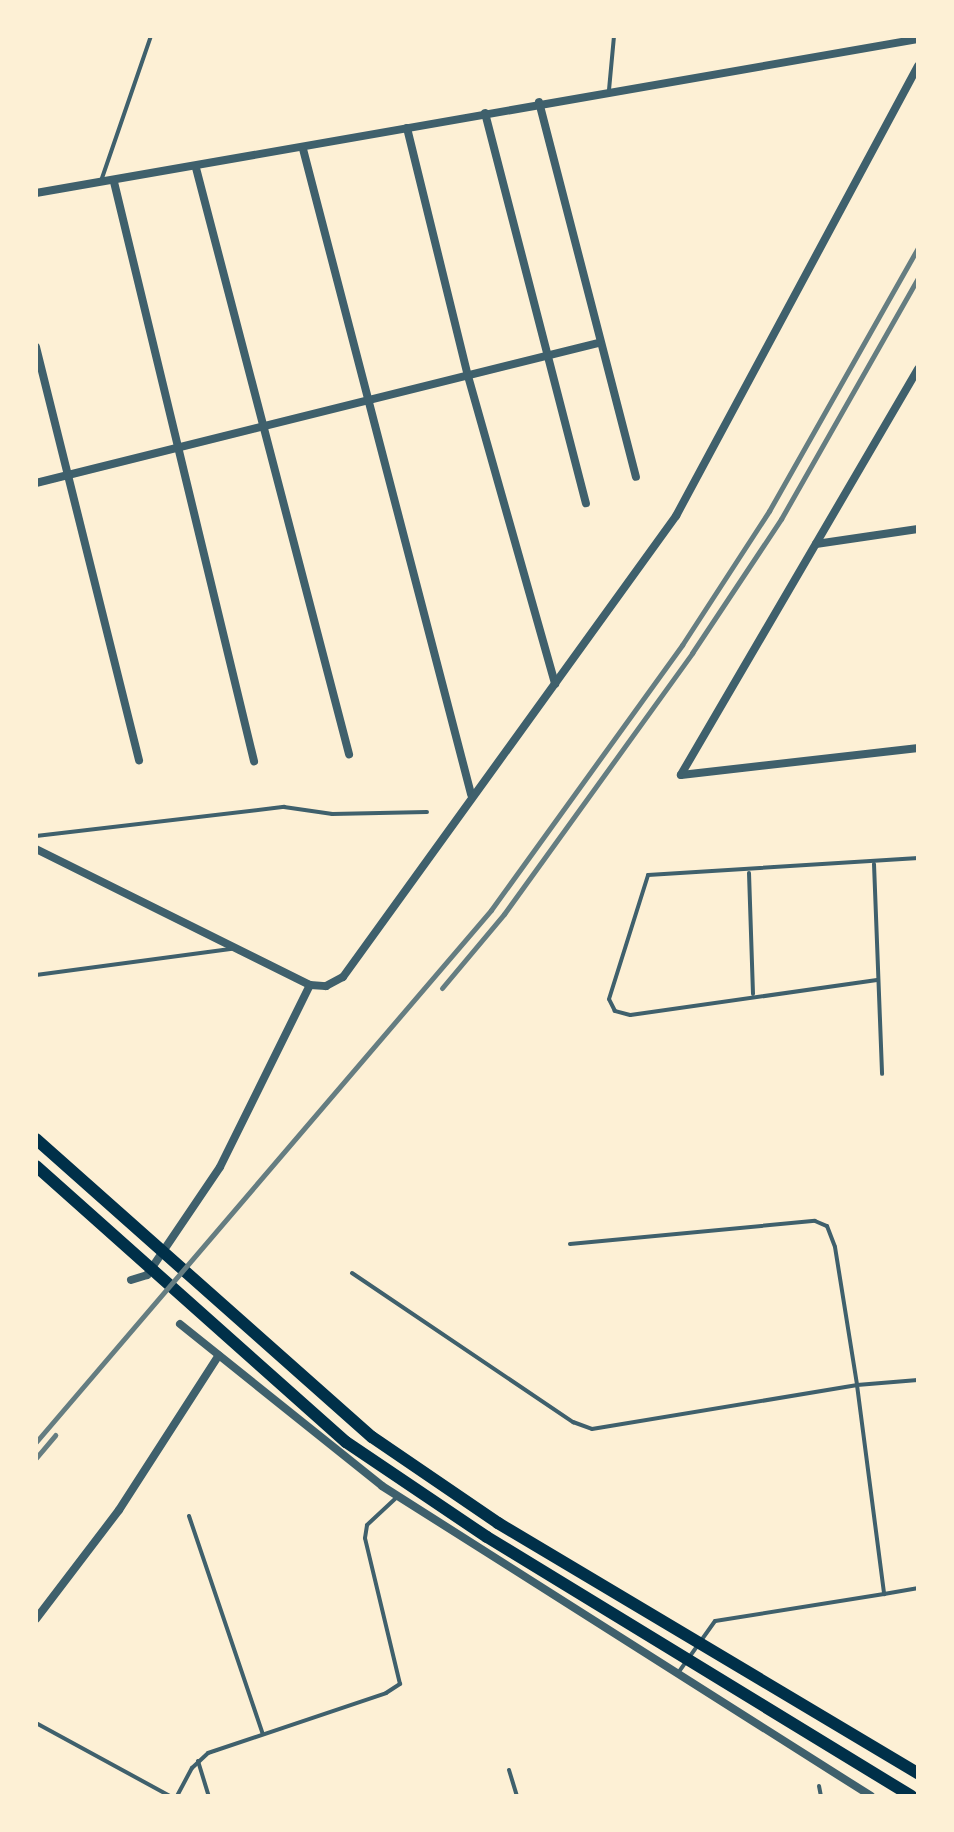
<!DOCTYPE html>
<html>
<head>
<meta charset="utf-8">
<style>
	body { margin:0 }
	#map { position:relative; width:954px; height:1832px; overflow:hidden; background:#fdf0d5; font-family:"Work Sans",sans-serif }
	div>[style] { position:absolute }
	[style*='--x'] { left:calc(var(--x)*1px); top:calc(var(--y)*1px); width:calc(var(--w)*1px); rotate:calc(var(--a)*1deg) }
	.service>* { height:4px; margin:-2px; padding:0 2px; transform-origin:2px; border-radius:2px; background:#3f606c }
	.minor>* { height:8px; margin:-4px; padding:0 4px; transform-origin:4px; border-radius:4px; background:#3f606c }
	.secondary>* { height:12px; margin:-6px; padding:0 6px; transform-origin:6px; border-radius:6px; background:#003049 }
	.rail>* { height:5px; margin:-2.5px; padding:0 2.5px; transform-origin:2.5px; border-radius:2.5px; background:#657d81 }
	span { translate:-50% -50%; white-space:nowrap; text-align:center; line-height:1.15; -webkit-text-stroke:8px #fdf0d5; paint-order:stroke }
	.frame { position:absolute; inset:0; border:38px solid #fdf0d5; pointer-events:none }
</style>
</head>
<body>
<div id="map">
	<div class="service">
		<div style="--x:609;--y:90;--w:54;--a:-84.7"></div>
		<div style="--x:101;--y:181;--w:153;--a:-71"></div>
		<div style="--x:36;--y:836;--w:250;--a:-6.7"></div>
		<div style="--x:284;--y:807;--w:49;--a:8.3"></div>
		<div style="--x:332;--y:814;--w:95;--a:-1.2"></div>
		<div style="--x:874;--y:864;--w:210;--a:87.8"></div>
		<div style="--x:749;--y:873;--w:121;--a:88.1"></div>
		<div style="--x:36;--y:975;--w:198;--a:-7.6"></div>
		<div style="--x:877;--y:980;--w:249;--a:171.9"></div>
		<div style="--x:630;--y:1015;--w:16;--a:-165"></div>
		<div style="--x:615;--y:1011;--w:13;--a:-117"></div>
		<div style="--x:609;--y:999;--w:130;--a:-72.5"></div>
		<div style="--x:648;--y:875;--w:271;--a:-3.6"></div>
		<div style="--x:570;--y:1244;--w:246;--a:-5.4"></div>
		<div style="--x:815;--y:1221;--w:13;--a:23"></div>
		<div style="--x:827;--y:1226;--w:22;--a:69"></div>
		<div style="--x:835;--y:1247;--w:140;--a:80.9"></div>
		<div style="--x:857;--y:1385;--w:61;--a:-4.7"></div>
		<div style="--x:352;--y:1273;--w:267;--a:34"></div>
		<div style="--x:573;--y:1422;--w:20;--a:20"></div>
		<div style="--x:592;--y:1429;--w:269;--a:-9.4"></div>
		<div style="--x:857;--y:1385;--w:211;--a:82.6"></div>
		<div style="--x:884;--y:1594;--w:171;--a:170.9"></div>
		<div style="--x:715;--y:1621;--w:64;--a:125.4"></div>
		<div style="--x:189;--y:1516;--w:230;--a:71.3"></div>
		<div style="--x:884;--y:1594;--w:35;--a:-10"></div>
		<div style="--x:36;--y:1723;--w:153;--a:28.6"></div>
		<div style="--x:198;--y:1761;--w:37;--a:73"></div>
		<div style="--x:509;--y:1770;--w:27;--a:73"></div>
		<div style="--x:819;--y:1786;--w:10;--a:79"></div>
		<div style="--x:177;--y:1796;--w:32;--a:-62"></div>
		<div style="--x:192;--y:1768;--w:22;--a:-43"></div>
		<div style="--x:208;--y:1753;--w:188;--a:-18.6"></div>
		<div style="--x:386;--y:1693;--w:17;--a:-33"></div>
		<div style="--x:400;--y:1684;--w:150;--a:-103.5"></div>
		<div style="--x:365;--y:1538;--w:13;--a:-81"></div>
		<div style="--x:367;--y:1525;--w:40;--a:-43"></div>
	</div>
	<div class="minor">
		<div style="--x:539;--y:102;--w:387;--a:75.5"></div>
		<div style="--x:485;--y:113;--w:403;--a:75.5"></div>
		<div style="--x:407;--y:128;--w:255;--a:76.2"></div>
		<div style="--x:468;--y:376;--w:320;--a:74.2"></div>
		<div style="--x:303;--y:149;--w:667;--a:75.4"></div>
		<div style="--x:196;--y:168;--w:606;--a:75.37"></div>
		<div style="--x:114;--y:182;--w:596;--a:76.41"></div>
		<div style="--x:36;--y:193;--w:895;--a:-9.9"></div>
		<div style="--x:36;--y:347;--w:426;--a:76"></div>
		<div style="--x:918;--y:369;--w:470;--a:120.3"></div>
		<div style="--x:681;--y:775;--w:239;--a:-6.5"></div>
		<div style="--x:36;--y:483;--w:579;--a:-13.99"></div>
		<div style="--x:816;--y:544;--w:103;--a:-8.4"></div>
		<div style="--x:36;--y:849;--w:306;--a:26.4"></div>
		<div style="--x:310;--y:985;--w:16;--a:4"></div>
		<div style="--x:326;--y:986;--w:19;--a:-28"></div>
		<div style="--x:343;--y:977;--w:569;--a:-54.16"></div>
		<div style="--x:676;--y:516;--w:511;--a:-61.73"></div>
		<div style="--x:131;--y:1280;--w:17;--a:-17"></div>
		<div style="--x:147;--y:1275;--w:130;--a:-55.9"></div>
		<div style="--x:220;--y:1167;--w:203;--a:-63.7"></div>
		<div style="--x:180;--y:1324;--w:259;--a:38.7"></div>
		<div style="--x:382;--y:1486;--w:579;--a:32.37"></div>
		<div style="--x:36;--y:1619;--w:137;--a:-52.7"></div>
		<div style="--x:119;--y:1510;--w:184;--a:-57.2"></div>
	</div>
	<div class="secondary">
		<div style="--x:36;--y:1139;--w:449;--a:41.6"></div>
		<div style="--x:372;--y:1437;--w:153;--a:34.3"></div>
		<div style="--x:498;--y:1523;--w:489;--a:30.8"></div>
		<div style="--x:36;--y:1166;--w:415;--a:41.7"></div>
		<div style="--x:346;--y:1442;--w:170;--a:34"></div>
		<div style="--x:487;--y:1537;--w:497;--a:31.4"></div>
	</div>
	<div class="rail">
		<div style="--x:442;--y:988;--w:97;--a:-50"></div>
		<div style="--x:504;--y:914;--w:322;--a:-54.2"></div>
		<div style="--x:692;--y:653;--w:161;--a:-56.4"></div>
		<div style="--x:781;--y:519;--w:277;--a:-60.4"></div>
		<div style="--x:36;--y:1442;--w:700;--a:-49.46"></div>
		<div style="--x:491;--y:910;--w:327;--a:-54.2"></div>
		<div style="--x:682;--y:645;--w:160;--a:-57"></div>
		<div style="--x:769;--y:511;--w:302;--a:-60.5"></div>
		<div style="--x:36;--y:1458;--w:30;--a:-50"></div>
	</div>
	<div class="frame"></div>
</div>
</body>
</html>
